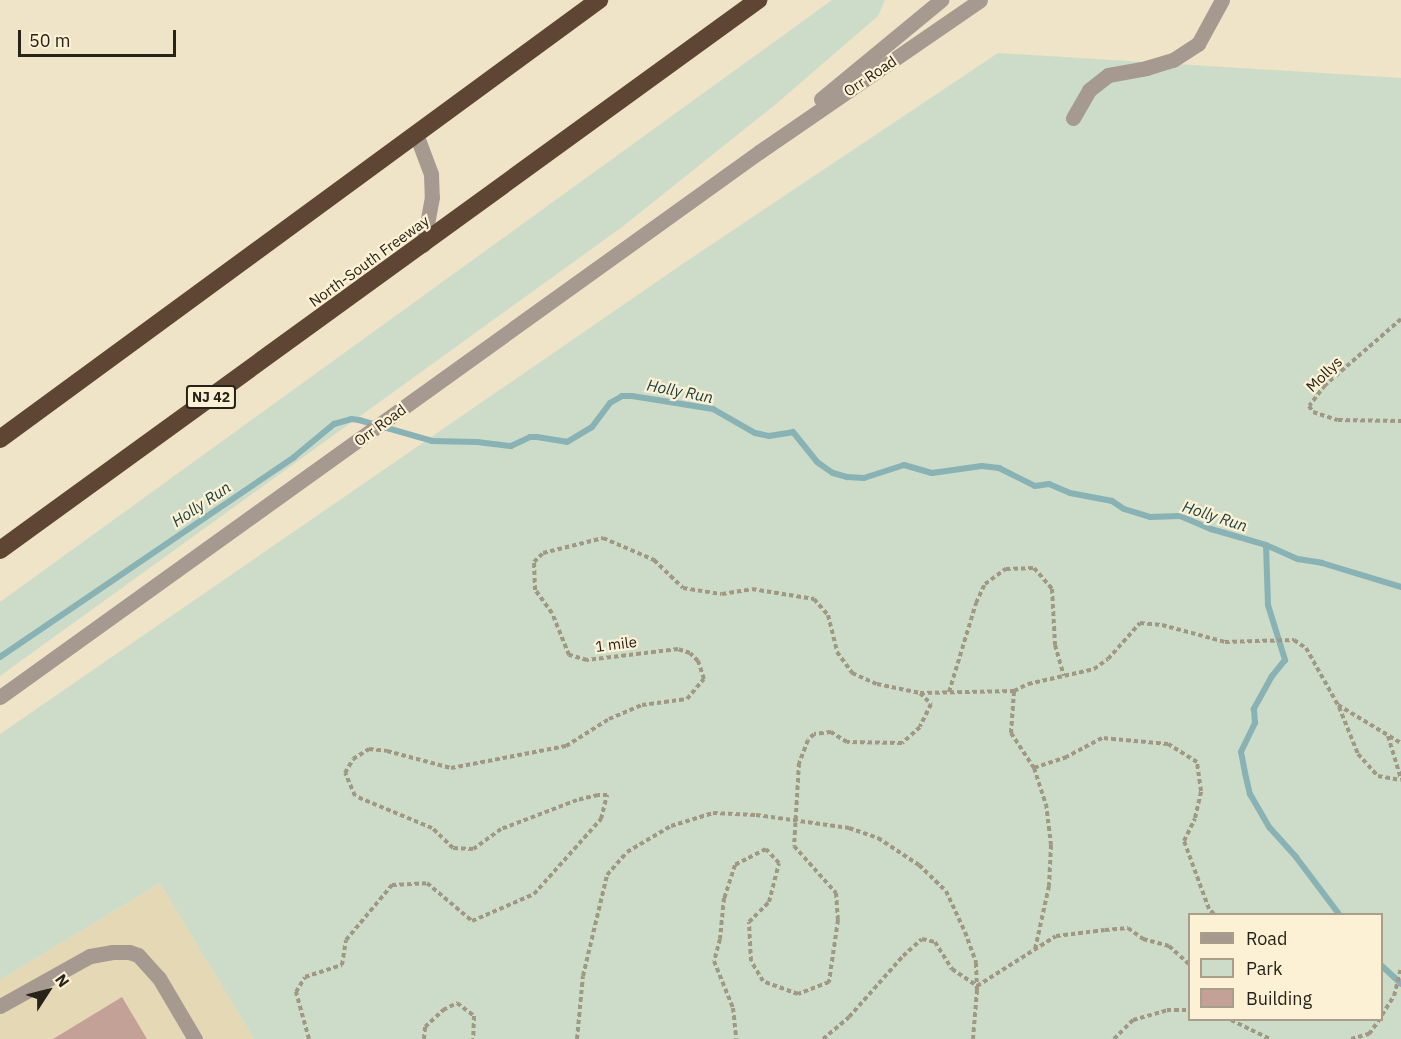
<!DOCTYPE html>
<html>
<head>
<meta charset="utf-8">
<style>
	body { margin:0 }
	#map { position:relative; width:1401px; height:1039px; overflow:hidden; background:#efe4c7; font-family:"IBM Plex Sans",sans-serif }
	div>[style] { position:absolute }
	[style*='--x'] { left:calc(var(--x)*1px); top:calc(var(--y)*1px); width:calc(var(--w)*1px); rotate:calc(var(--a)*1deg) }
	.built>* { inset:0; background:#e5d8b5 }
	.green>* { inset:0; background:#ccdcc9 }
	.stream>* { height:6px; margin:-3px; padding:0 3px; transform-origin:3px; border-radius:3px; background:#89b2b5 }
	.building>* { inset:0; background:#c4a197 }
	.path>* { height:4px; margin-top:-2px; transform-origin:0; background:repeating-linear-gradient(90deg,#a09883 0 4.5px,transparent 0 7.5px) }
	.minor>* { height:15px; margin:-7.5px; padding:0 7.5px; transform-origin:7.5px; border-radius:7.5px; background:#a69a90 }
	.highway>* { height:18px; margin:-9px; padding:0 9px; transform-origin:9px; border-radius:9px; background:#5f4634 }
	span { translate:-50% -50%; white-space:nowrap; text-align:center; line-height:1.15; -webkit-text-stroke:4.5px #fcf1d4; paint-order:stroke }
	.shield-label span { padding:2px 4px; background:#fcf1d4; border:2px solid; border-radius:4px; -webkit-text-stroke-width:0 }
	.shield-label { font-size:14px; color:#272319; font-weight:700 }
	.street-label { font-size:15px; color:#272319 }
	.water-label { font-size:16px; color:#173f41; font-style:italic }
	.legend { position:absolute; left:1188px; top:913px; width:195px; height:108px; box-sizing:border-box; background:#fcf1d4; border:2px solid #a79f89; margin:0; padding:8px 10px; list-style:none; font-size:18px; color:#272319 }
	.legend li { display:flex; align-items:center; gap:12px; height:30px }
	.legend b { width:30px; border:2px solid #a79f89 }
	.north { position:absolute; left:18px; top:961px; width:60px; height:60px; -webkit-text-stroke:4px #fcf1d4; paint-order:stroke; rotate:54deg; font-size:16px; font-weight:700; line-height:24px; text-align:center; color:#272319 }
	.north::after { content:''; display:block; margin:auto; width:21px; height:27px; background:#272319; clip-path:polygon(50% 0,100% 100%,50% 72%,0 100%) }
	.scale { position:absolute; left:18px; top:30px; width:158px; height:27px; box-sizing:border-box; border:3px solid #272319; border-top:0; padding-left:8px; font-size:18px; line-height:21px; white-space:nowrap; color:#272319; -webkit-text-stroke:4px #fcf1d4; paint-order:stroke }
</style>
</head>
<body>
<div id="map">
	<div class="built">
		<div style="clip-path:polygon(160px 883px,254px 1039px,0 1039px,0 980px)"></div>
	</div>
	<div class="green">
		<div style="clip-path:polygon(832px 0,885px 0,878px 16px,776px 104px,622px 227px,0 676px,0 602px)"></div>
		<div style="clip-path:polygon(evenodd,998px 53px,1401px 78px,1401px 1039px,254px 1039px,160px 883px,0 980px,0 734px,684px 263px,998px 53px,1190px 914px,1382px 914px,1382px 1020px,1190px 1020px,1190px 914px)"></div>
	</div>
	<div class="stream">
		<div style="--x:1266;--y:545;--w:60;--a:88.1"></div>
		<div style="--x:1268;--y:605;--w:58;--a:72.8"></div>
		<div style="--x:1285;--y:660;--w:21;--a:129"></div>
		<div style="--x:1272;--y:676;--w:38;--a:119"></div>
		<div style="--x:1254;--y:709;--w:14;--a:86"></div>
		<div style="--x:1255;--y:723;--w:32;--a:116"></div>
		<div style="--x:1241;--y:752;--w:21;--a:79"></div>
		<div style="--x:1245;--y:773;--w:22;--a:77"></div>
		<div style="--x:1250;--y:794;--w:39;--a:60"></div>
		<div style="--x:1270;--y:828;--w:39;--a:48"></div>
		<div style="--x:1296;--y:857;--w:71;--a:53"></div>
		<div style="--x:0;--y:657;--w:356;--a:-34.2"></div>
		<div style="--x:294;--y:457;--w:52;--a:-39.5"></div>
		<div style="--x:334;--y:424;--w:18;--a:-16"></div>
		<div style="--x:351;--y:419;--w:8;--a:7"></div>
		<div style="--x:359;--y:420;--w:76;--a:16"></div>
		<div style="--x:432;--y:441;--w:45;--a:1.3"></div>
		<div style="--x:477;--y:442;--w:34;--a:7"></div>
		<div style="--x:511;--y:446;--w:21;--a:-25"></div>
		<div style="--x:530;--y:437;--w:7;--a:0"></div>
		<div style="--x:537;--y:437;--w:30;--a:9"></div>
		<div style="--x:567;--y:442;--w:29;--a:-31"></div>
		<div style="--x:592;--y:427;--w:30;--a:-53"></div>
		<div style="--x:610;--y:403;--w:14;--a:-30"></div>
		<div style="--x:622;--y:396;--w:10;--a:0"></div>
		<div style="--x:632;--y:396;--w:82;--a:9.1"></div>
		<div style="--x:713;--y:409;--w:48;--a:29.7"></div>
		<div style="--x:755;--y:433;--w:14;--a:12"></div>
		<div style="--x:769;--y:436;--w:24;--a:-9"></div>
		<div style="--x:793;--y:432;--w:38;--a:51"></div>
		<div style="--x:817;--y:462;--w:19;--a:35"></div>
		<div style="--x:833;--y:473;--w:15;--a:16"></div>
		<div style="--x:847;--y:477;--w:17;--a:3"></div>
		<div style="--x:864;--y:478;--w:42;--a:-18"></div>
		<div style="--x:904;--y:465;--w:29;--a:16"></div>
		<div style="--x:932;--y:473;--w:50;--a:-8"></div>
		<div style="--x:982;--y:466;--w:17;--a:7"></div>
		<div style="--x:999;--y:468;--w:40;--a:26.6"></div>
		<div style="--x:1035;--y:486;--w:14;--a:-8"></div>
		<div style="--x:1049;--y:484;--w:23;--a:23"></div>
		<div style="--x:1070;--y:493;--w:43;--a:10.8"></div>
		<div style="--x:1112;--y:501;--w:14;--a:34"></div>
		<div style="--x:1124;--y:509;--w:27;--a:17"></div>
		<div style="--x:1150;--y:517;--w:30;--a:-2"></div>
		<div style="--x:1180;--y:516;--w:34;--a:23"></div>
		<div style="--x:1211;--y:529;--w:57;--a:16.2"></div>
		<div style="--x:1266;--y:545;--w:35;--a:24"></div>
		<div style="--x:1298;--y:559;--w:24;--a:9"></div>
		<div style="--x:1322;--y:563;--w:83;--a:16.9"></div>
		<div style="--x:1382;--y:966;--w:26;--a:43"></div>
	</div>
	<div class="building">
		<div style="clip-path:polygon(122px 997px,147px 1039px,53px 1039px)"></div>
	</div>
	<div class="path">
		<div style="--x:1401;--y:319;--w:101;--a:139"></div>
		<div style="--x:1325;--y:385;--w:26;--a:127"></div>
		<div style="--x:1309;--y:406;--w:7;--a:56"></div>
		<div style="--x:1313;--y:412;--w:26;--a:18"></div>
		<div style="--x:1338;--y:420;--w:63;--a:0.9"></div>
		<div style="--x:949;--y:692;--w:93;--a:-73.1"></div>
		<div style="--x:976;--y:603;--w:21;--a:-65"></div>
		<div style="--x:985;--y:584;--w:26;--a:-36"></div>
		<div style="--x:1006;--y:569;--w:28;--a:-2"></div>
		<div style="--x:1034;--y:568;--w:28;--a:49"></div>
		<div style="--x:1052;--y:589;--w:56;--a:86.9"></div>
		<div style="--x:1055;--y:645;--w:32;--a:74"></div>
		<div style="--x:920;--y:693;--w:94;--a:-1.2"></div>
		<div style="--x:1339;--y:707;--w:51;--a:68"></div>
		<div style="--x:1358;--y:754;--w:30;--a:48"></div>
		<div style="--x:1378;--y:776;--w:23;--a:10"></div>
		<div style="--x:1388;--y:736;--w:45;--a:73.2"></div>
		<div style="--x:1034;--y:768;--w:38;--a:72"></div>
		<div style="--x:1046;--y:804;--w:41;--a:83"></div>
		<div style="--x:1051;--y:845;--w:41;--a:92.8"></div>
		<div style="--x:1049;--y:886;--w:65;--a:102.5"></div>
		<div style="--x:1214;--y:914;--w:7;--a:-135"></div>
		<div style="--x:1209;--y:909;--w:72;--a:-110.2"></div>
		<div style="--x:1184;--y:841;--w:25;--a:-64"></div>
		<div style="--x:1195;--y:818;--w:28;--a:-77"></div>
		<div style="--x:1201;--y:791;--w:29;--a:-98"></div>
		<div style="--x:1197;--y:762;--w:34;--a:-148"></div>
		<div style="--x:1168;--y:744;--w:66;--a:-174.8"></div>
		<div style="--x:1102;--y:738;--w:40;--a:152"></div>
		<div style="--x:1067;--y:757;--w:35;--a:162"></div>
		<div style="--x:1034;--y:768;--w:42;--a:-123.3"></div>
		<div style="--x:1011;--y:733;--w:42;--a:-85.9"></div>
		<div style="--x:1014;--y:691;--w:16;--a:-27"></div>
		<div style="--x:1028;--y:684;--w:68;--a:-12.8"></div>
		<div style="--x:1094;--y:669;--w:17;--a:-36"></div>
		<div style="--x:1108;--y:659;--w:48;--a:-48.4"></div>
		<div style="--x:1140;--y:623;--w:22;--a:5"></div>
		<div style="--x:1162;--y:625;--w:65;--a:15.1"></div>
		<div style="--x:1225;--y:642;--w:69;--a:-1.7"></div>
		<div style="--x:1294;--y:640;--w:14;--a:34"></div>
		<div style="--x:1306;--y:648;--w:65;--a:60.7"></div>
		<div style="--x:1338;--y:705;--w:74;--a:31.1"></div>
		<div style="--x:1382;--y:1015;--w:22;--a:-58"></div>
		<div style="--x:1394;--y:996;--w:29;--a:-76"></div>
		<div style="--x:1231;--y:1020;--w:43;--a:26"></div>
		<div style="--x:309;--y:1039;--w:49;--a:-105.5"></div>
		<div style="--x:296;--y:992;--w:17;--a:-59"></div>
		<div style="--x:305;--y:977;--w:39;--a:-18"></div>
		<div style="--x:342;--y:965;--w:25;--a:-81"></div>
		<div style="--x:346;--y:940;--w:72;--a:-50.1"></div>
		<div style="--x:392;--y:885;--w:35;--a:-3"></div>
		<div style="--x:427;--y:883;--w:59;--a:40.2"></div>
		<div style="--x:472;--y:921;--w:68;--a:-23.5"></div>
		<div style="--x:534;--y:894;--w:101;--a:-48.2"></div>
		<div style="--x:601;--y:819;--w:25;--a:-76"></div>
		<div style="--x:607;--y:795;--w:9;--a:180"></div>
		<div style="--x:598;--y:795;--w:22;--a:167"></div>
		<div style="--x:577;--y:800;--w:81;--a:159.1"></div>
		<div style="--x:501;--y:829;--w:34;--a:144"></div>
		<div style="--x:473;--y:849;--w:20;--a:-177"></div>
		<div style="--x:453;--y:848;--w:29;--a:-136"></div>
		<div style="--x:432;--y:828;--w:83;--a:-157.4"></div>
		<div style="--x:355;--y:796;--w:25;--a:-113"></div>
		<div style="--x:345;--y:773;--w:16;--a:-60"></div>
		<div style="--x:353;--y:759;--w:19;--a:-32"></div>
		<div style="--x:369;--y:749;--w:18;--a:6"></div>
		<div style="--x:387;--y:751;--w:66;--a:14.9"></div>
		<div style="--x:451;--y:768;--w:117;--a:-10.8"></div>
		<div style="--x:566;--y:746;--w:51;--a:-32.1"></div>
		<div style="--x:609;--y:719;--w:36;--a:-23"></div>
		<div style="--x:642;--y:705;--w:45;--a:-7.6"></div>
		<div style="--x:687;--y:699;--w:26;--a:-50"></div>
		<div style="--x:704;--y:679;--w:19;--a:-108"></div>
		<div style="--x:698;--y:661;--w:11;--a:-135"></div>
		<div style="--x:690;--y:653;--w:13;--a:-162"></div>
		<div style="--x:678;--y:649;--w:92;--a:173.1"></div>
		<div style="--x:587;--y:660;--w:19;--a:-164"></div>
		<div style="--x:569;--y:655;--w:45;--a:-112"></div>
		<div style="--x:552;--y:613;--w:29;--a:-126"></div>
		<div style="--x:535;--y:590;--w:28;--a:-92"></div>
		<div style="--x:534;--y:562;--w:13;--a:-45"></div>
		<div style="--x:543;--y:553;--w:62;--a:-14"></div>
		<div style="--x:603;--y:538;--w:56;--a:23.3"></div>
		<div style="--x:654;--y:560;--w:40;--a:44"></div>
		<div style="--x:683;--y:588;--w:39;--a:9"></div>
		<div style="--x:722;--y:594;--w:30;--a:-9"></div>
		<div style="--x:752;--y:589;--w:63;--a:9.2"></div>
		<div style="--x:814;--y:599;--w:21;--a:49"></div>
		<div style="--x:828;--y:615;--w:38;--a:76"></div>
		<div style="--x:837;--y:652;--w:26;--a:54"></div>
		<div style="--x:852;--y:673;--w:27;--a:24"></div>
		<div style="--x:877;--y:684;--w:44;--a:11.8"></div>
		<div style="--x:920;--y:693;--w:16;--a:45"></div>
		<div style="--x:931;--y:704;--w:25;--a:116"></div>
		<div style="--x:920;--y:727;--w:24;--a:138"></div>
		<div style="--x:902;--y:743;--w:55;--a:-179"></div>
		<div style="--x:847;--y:742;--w:19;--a:-148"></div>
		<div style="--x:831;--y:732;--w:17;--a:173"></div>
		<div style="--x:814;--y:734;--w:8;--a:135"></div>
		<div style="--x:808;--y:740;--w:25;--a:111"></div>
		<div style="--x:799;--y:763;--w:83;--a:93.4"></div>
		<div style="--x:794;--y:846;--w:63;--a:48.2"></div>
		<div style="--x:836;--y:893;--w:27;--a:86"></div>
		<div style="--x:838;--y:920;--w:63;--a:98.3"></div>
		<div style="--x:829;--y:982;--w:33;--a:159"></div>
		<div style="--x:798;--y:994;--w:37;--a:-160"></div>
		<div style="--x:763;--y:981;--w:23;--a:-121"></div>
		<div style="--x:751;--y:961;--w:39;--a:-93"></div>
		<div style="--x:749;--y:922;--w:28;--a:-45"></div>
		<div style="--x:769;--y:902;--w:40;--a:-75.6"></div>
		<div style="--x:779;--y:863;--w:19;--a:-133"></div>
		<div style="--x:766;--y:849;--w:35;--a:153"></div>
		<div style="--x:735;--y:865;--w:35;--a:108"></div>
		<div style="--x:724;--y:898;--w:41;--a:95.6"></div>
		<div style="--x:720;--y:939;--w:23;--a:105"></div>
		<div style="--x:714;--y:961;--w:51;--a:68"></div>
		<div style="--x:733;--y:1008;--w:31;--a:84"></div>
		<div style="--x:424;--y:1039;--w:12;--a:-85"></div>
		<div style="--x:425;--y:1027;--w:25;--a:-43"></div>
		<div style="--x:443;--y:1010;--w:16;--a:-27"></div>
		<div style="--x:457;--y:1003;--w:21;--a:37"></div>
		<div style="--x:474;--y:1016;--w:23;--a:92"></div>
		<div style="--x:577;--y:1039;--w:63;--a:-84.6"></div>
		<div style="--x:583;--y:976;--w:104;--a:-76.6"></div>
		<div style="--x:607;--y:875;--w:30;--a:-49"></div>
		<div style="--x:627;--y:852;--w:51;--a:-30.6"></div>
		<div style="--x:671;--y:826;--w:44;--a:-17.2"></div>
		<div style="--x:713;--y:813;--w:43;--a:2.7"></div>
		<div style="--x:756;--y:815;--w:94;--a:8"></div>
		<div style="--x:849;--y:828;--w:31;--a:19"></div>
		<div style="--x:878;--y:838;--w:49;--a:33.4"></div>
		<div style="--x:919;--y:865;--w:37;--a:44"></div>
		<div style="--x:946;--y:891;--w:45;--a:65.1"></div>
		<div style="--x:965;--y:932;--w:33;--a:70"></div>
		<div style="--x:976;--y:963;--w:27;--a:88"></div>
		<div style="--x:977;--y:990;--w:49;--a:94.7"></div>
		<div style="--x:823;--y:1039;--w:34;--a:-40"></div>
		<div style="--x:849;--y:1017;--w:81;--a:-48.5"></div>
		<div style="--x:903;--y:956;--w:25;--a:-42"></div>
		<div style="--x:922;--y:939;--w:13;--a:13"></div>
		<div style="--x:935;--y:942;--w:32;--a:58"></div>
		<div style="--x:952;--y:969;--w:30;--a:34"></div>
		<div style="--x:977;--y:986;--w:93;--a:-32.3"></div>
		<div style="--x:1056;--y:936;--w:49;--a:-7"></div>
		<div style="--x:1105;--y:930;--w:23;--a:-5"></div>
		<div style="--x:1128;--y:928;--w:19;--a:36"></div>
		<div style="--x:1143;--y:939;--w:27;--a:15"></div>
		<div style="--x:1169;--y:946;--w:28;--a:42"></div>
		<div style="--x:1114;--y:1039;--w:27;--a:-45"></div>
		<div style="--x:1133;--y:1020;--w:35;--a:-16"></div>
		<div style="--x:1167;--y:1010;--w:23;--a:0"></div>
		<div style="--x:1351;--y:1039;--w:19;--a:-16"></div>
		<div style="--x:1369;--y:1034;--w:17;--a:-54"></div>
	</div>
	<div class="minor">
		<div style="--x:821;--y:99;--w:156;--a:-39.5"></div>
		<div style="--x:1073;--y:118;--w:32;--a:-60"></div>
		<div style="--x:1089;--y:90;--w:24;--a:-38"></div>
		<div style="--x:1108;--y:75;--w:39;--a:-10"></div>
		<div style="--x:1146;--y:68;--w:28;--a:-17"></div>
		<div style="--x:1173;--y:60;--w:30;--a:-33"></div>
		<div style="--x:1198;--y:44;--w:50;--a:-61.4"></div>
		<div style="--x:416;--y:134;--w:43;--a:69.4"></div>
		<div style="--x:431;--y:174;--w:23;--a:88"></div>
		<div style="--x:432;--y:197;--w:49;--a:100.6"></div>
		<div style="--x:0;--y:697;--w:934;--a:-35.68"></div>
		<div style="--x:759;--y:152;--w:268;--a:-34.5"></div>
		<div style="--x:0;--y:1006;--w:103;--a:-29.1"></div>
		<div style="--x:90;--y:956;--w:23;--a:-10"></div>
		<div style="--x:113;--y:952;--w:16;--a:0"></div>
		<div style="--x:129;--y:952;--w:9;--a:18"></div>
		<div style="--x:138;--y:955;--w:31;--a:48"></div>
		<div style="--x:159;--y:978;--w:71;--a:59.5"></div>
	</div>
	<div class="highway">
		<div style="--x:0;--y:439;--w:743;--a:-36.24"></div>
		<div style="--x:0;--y:550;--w:937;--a:-35.96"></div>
	</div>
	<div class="shield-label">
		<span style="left:211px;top:397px">NJ 42</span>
	</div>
	<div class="street-label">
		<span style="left:870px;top:76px;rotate:-34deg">Orr Road</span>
		<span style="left:369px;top:261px;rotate:-36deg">North-South Freeway</span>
		<span style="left:1324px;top:374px;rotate:-44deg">Mollys</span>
		<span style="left:380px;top:425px;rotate:-36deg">Orr Road</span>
		<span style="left:616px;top:644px;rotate:-7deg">1 mile</span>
	</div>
	<div class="water-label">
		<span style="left:680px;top:391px;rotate:11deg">Holly Run</span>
		<span style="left:201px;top:504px;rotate:-34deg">Holly Run</span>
		<span style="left:1215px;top:516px;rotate:18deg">Holly Run</span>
	</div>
	<ul class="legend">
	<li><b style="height:8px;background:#a69a90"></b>Road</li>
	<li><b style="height:16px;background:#ccdcc9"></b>Park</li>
	<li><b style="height:16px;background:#c4a197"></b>Building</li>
	</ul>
	<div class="north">N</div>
	<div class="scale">50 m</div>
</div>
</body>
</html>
